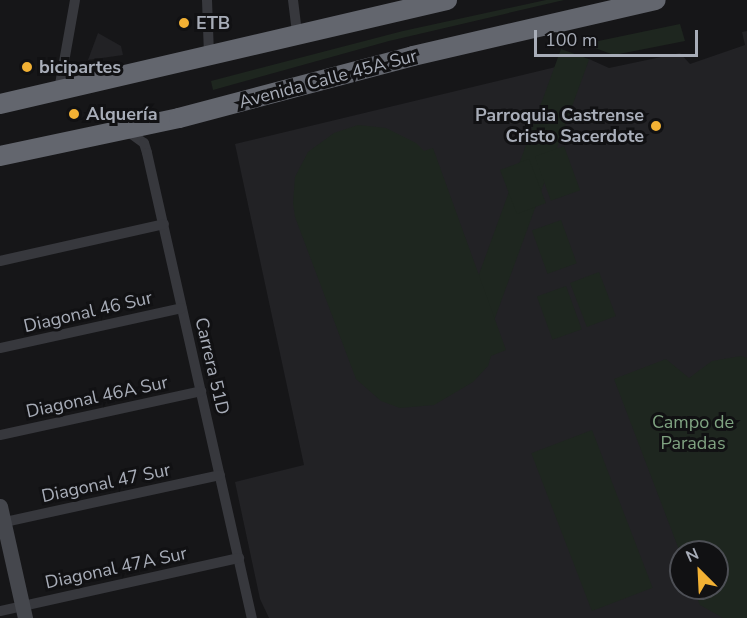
<!DOCTYPE html>
<html>
<head>
<meta charset="utf-8">
<style>
	body { margin:0 }
	#map { position:relative; width:747px; height:618px; overflow:hidden; background:#161618; font-family:"Nunito Sans",sans-serif }
	div>[style] { position:absolute }
	[style*='--x'] { left:calc(var(--x)*1px); top:calc(var(--y)*1px); width:calc(var(--w)*1px); rotate:calc(var(--a)*1deg) }
	.built>* { inset:0; background:#222225 }
	.green>* { inset:0; background:#1e261f; transform-origin:0 0 }
	.street>* { height:10px; margin:-5px; padding:0 5px; transform-origin:5px; border-radius:5px; background:#37383d }
	.secondary>* { height:15px; margin:-7.5px; padding:0 7.5px; transform-origin:7.5px; border-radius:7.5px; background:#45474d }
	.highway>* { height:20px; margin:-10px; padding:0 10px; transform-origin:10px; border-radius:10px; background:#63666e }
	.dots>* { width:16px; height:16px; translate:-50% -50%; box-sizing:border-box; border:3px solid #111113; border-radius:50% }
	span { translate:-50% -50%; white-space:nowrap; text-align:center; line-height:1.15; -webkit-text-stroke:6px #111113; paint-order:stroke }
	.poi-label { font-size:18px; color:#a8adb8; font-weight:700 }
	.left { translate:0 -50%; text-align:left }
	.right { translate:-100% -50%; text-align:right }
	.street-label { font-size:18px; color:#a8adb8 }
	.park-label { font-size:18px; color:#7fa381 }
	.north { position:absolute; left:669px; top:540px; width:60px; height:60px; box-sizing:border-box; background:#111113; border:2px solid #4d4f55; border-radius:50%; rotate:336deg; font-size:16px; font-weight:700; line-height:24px; text-align:center; color:#a8adb8 }
	.north::after { content:''; display:block; margin:auto; width:21px; height:27px; background:#f2b134; clip-path:polygon(50% 0,100% 100%,50% 72%,0 100%) }
	.scale { position:absolute; left:534px; top:30px; width:164px; height:27px; box-sizing:border-box; border:3px solid #a8adb8; border-top:0; padding-left:8px; font-size:18px; line-height:21px; white-space:nowrap; color:#a8adb8; -webkit-text-stroke:4px #111113; paint-order:stroke }
</style>
</head>
<body>
<div id="map">
	<div class="built">
		<div style="clip-path:polygon(evenodd,747px 31px,747px 618px,269px 618px,260px 599px,235px 482px,304px 465px,235px 144px,589px 59px,609px 68px,680px 53px,690px 64px,745px 45px,742px 32px,747px 31px,681px 552px,717px 552px,717px 588px,681px 588px,681px 552px)"></div>
		<div style="clip-path:polygon(98px 33px,121px 46px,123px 55px,88px 60px)"></div>
	</div>
	<div class="green">
		<div style="clip-path:polygon(546px 0,564px 0,389px 41px,213px 90px,211px 81px,403px 31px)"></div>
		<div style="clip-path:polygon(680px 24px,685px 41px,614px 55px,584px 44px)"></div>
		<div style="left:561px;top:49px;width:30px;height:338px;rotate:20deg"></div>
		<div style="clip-path:polygon(358px 125px,386px 128px,416px 143px,424px 151px,433px 148px,506px 350px,491px 356px,488px 366px,473px 382px,434px 405px,400px 408px,381px 401px,356px 379px,295px 217px,293px 203px,295px 177px,308px 152px,334px 133px)"></div>
		<div style="left:564px;top:146px;width:47px;height:31px;rotate:70deg"></div>
		<div style="left:529px;top:159px;width:47px;height:31px;rotate:69deg"></div>
		<div style="left:561px;top:220px;width:46px;height:31px;rotate:70deg"></div>
		<div style="left:599px;top:272px;width:47px;height:31px;rotate:69deg"></div>
		<div style="left:566px;top:286px;width:46px;height:31px;rotate:70deg"></div>
		<div style="clip-path:polygon(741px 356px,747px 358px,747px 618px,723px 618px,700px 605px,693px 588px,717px 588px,717px 552px,681px 552px,681px 555px,614px 379px,666px 359px,689px 378px,712px 361px)"></div>
		<div style="left:592px;top:430px;width:169px;height:65px;rotate:69deg"></div>
	</div>
	<div class="street">
		<div style="--x:207;--y:0;--w:55;--a:87.9"></div>
		<div style="--x:293;--y:0;--w:35;--a:83"></div>
		<div style="--x:59;--y:90;--w:91;--a:-79.9"></div>
		<div style="--x:126;--y:130;--w:22;--a:36"></div>
		<div style="--x:144;--y:143;--w:10;--a:73"></div>
		<div style="--x:147;--y:153;--w:477;--a:77.3"></div>
		<div style="--x:0;--y:261;--w:168;--a:-12.7"></div>
		<div style="--x:0;--y:348;--w:186;--a:-12.4"></div>
		<div style="--x:0;--y:435;--w:206;--a:-12.3"></div>
		<div style="--x:0;--y:523;--w:225;--a:-12.3"></div>
		<div style="--x:0;--y:611;--w:245;--a:-12.5"></div>
	</div>
	<div class="secondary">
		<div style="--x:0;--y:506;--w:115;--a:77.4"></div>
	</div>
	<div class="highway">
		<div style="--x:0;--y:104;--w:459;--a:-13.1"></div>
		<div style="--x:0;--y:156;--w:183;--a:-12"></div>
		<div style="--x:179;--y:118;--w:242;--a:-14.8"></div>
		<div style="--x:413;--y:56;--w:249;--a:-13"></div>
	</div>
	<div class="dots">
		<div style="left:184px;top:23px;background:#f2b134"></div>
		<div style="left:27px;top:67px;background:#f2b134"></div>
		<div style="left:74px;top:114px;background:#f2b134"></div>
		<div style="left:656px;top:126px;background:#f2b134"></div>
	</div>
	<div class="poi-label">
		<span class="left" style="left:196px;top:23px">ETB</span>
		<span class="left" style="left:39px;top:67px">bicipartes</span>
		<span class="left" style="left:86px;top:114px">Alquería</span>
		<span class="right" style="left:644px;top:126px">Parroquia Castrense<br>Cristo Sacerdote</span>
	</div>
	<div class="street-label">
		<span style="left:328px;top:79px;rotate:-15deg">Avenida Calle 45A Sur</span>
		<span style="left:88px;top:312px;rotate:-13deg">Diagonal 46 Sur</span>
		<span style="left:212px;top:366px;rotate:77deg">Carrera 51D</span>
		<span style="left:97px;top:397px;rotate:-12deg">Diagonal 46A Sur</span>
		<span style="left:106px;top:483px;rotate:-12deg">Diagonal 47 Sur</span>
		<span style="left:116px;top:568px;rotate:-12deg">Diagonal 47A Sur</span>
	</div>
	<div class="park-label">
		<span style="left:693px;top:433px">Campo de<br>Paradas</span>
	</div>
	<div class="north">N</div>
	<div class="scale">100 m</div>
</div>
</body>
</html>
